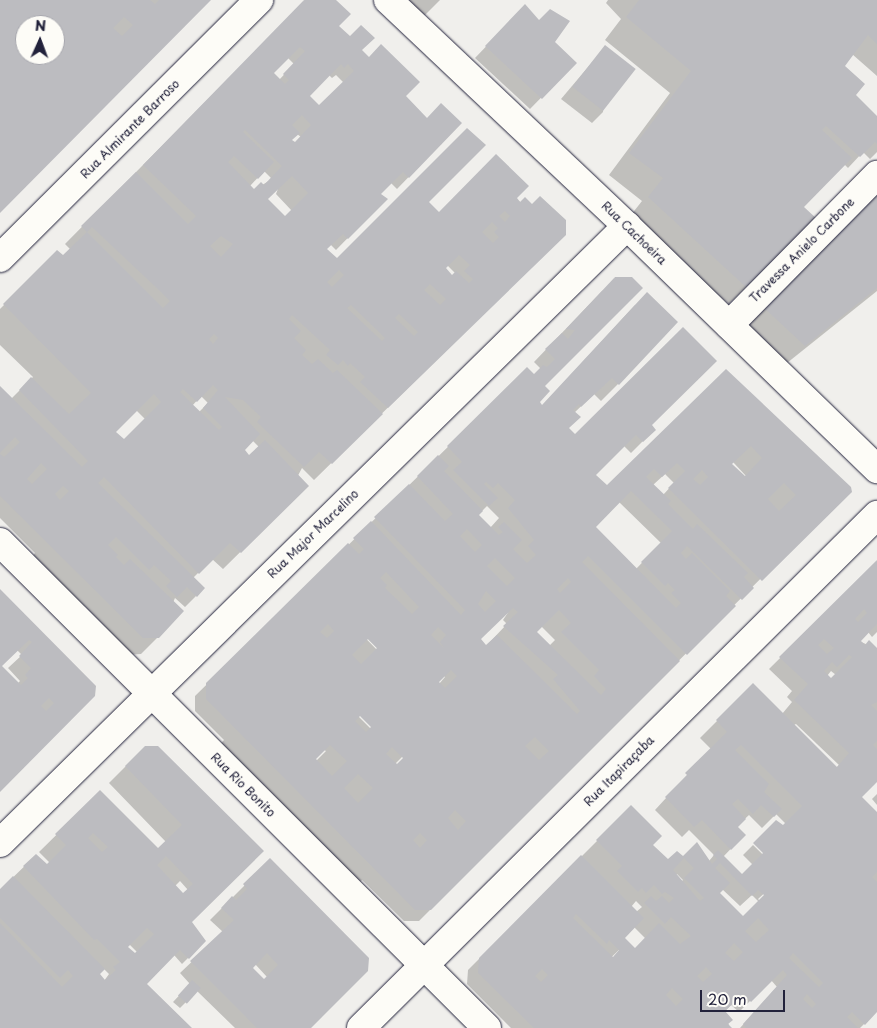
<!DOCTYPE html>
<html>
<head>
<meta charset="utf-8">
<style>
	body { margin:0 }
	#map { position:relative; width:877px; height:1028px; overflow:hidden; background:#f0efec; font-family:"Playpen Sans",sans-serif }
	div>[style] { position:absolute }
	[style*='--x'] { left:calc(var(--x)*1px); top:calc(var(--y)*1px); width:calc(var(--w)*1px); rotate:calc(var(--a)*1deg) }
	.shadow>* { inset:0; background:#0003 }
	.building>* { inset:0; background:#bcbcc0; transform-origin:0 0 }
	.roads { filter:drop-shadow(0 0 1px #22223b) drop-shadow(0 0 1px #22223b) }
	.minor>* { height:28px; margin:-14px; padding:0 14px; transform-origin:14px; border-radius:14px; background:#fdfcf7 }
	span { translate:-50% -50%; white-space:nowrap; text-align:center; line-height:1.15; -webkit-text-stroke:5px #fdfcf7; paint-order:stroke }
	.street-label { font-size:12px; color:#22223b }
	.north { position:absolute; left:15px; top:15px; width:50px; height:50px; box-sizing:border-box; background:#fdfcf7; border:1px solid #a5a5ac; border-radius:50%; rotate:2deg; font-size:14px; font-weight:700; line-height:20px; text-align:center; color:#22223b }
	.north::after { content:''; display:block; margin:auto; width:18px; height:22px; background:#22223b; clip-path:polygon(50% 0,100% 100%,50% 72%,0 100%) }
	.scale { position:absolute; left:700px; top:990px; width:85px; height:22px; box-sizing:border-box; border:2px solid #22223b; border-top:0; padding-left:6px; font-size:15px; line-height:18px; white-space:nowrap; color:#22223b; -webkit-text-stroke:4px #fdfcf7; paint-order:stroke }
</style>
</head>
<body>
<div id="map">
	<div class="shadow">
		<div style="clip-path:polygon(evenodd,0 0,209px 0,0 211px,0 0,25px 25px,55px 25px,55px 55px,25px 55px,25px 25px)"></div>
		<div style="clip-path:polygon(evenodd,306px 0,333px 0,338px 26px,427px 119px,461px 123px,397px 189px,390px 182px,380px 194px,386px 199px,336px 250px,330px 244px,326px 249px,336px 260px,427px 202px,439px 213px,515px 198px,564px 235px,314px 480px,302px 468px,276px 517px,223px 569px,212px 559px,193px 578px,196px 596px,185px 607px,175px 598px,158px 637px,141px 654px,126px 655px,30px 559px,35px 553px,0 518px,0 388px,11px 399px,33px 377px,0 345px,0 309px,57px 252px,63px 257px,71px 250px,65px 244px,306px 0,287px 57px,294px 64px,279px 80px,272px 73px,287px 57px,306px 0,329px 75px,332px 78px,336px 75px,344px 83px,319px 107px,308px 96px,329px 75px,306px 0,297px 134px,301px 137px,295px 144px,291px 140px,297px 134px,306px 0,264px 171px,272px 179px,254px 190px,250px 186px,264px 171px,306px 0,279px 186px,276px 194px,292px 211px,271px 229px,266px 200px,279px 186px,306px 0,447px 265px,455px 273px,452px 276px,444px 268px,447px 265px,306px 0,201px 396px,208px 403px,199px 412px,192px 406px,201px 396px,306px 0,136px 410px,145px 419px,124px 441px,115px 432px,136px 410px,306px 0,252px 440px,259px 447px,249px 456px,243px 450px,252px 440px)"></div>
		<div style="clip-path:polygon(401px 0,440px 0,421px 19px)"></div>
		<div style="clip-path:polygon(608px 0,877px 0,877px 76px,852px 54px,843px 66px,855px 95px,877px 118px,877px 152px,870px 159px,863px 152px,848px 168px,844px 164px,802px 207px,815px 219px,729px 304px,627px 220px,642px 201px,609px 175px,670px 93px,605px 40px,621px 19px,606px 3px)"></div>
		<div style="clip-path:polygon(525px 6px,553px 42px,575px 63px,530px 109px,475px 58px)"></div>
		<div style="clip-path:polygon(605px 47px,603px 112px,592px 123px,561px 99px)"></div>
		<div style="clip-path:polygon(877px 190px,877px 291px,782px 367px,741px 328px)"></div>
		<div style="clip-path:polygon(evenodd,603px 290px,543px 386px,538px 402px,542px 406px,635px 305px,618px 384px,601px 401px,594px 394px,574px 413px,568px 428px,575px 436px,650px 425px,654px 430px,631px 453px,624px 446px,594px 475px,607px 487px,726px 371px,850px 489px,419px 921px,404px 921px,362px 880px,357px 885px,214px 751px,224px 740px,195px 711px,195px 696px,527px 369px,534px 375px,542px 370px,534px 362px,603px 290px,733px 462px,746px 476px,744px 478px,731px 464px,733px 462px,603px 290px,665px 474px,674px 483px,663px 495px,653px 485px,665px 474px,603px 290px,619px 502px,661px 543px,636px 569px,594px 527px,619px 502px,603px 290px,487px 506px,499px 518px,490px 528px,478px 515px,487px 506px,603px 290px,316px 587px,410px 681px,408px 682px,316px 587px,603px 290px,511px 608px,503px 620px,507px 624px,486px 646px,480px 639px,511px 608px,603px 290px,541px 626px,555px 640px,549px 646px,535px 632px,541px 626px,603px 290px,443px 675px,445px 677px,439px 684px,437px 682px,443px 675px,603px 290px,356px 711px,373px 727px,371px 729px,355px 713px,356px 711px,603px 290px,428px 731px,397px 766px,394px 765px,428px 731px,603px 290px,324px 750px,326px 751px,316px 761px,314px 760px,324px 750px)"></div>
		<div style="clip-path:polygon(evenodd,877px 562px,877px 632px,872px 637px,868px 632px,859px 641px,877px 649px,877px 780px,860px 797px,877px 814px,877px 1011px,860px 1028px,740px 1028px,777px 987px,771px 980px,739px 1012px,731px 1005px,724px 1012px,730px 1028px,632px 1028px,634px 950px,646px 939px,634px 927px,623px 938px,627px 942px,586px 982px,629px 1028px,511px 1028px,467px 984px,468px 970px,631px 807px,652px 845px,668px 861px,683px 858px,697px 844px,709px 861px,714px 855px,689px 830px,682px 837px,655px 810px,711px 749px,700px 738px,753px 685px,782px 714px,792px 702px,787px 697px,792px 691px,769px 669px,877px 562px,831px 671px,836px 675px,831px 680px,827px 676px,831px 671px,877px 562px,796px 724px,839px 765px,836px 768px,794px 725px,796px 724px,877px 562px,776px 814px,786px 824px,783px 827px,785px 876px,753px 845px,743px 855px,753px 865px,742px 876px,723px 857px,744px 835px,736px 827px,749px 815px,762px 828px,776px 814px,877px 562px,677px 874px,683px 880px,681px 882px,676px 875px,677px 874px,877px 562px,773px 885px,760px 901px,758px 899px,773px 885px,877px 562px,722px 889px,740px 906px,752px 895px,759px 902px,743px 918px,718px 893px,722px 889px,877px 562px,636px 901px,642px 907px,636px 912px,631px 907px,636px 901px)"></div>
		<div style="clip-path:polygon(evenodd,0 591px,95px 686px,0 791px,0 591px,17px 650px,22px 655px,8px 668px,20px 681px,17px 684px,0 666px,17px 650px)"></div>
		<div style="clip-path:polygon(evenodd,145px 747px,228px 817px,190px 922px,205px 941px,182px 964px,174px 955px,146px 984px,191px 1028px,0 1028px,0 890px,36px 855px,47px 866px,50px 863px,39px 852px,100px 792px,158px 850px,166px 842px,109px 783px,145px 747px,180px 881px,188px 890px,183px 894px,175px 886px,180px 881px,145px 747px,129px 944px,137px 952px,135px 955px,127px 947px,129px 944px,145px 747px,104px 969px,109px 974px,104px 981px,98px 974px,104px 969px)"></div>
		<div style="clip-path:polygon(877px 794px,877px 805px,872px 799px)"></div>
		<div style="clip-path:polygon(evenodd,270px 860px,309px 1028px,235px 1028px,197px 991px,180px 1008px,173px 1002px,190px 984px,180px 973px,223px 932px,210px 920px,270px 860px,255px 964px,267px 977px,264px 981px,251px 968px,255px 964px)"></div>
	</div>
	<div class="building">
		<div style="clip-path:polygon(evenodd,0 0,150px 0,155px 4px,159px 0,211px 0,0 213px,0 0,124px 17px,133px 25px,122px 36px,113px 28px,124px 17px,0 0,25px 25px,55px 25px,55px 55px,25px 55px,25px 25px)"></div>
		<div style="clip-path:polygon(evenodd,304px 0,336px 0,351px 14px,339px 26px,350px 36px,361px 25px,375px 38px,362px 50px,369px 57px,381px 44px,420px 82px,406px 96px,427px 118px,441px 103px,462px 123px,409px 178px,403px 172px,381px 194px,388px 199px,348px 239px,343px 234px,327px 249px,337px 258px,467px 128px,486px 145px,429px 202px,439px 212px,496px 154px,529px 186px,517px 198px,520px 202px,525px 197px,532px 204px,540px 196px,566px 220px,566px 235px,388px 408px,360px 382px,365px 377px,350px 363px,348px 366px,343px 360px,338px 365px,326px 355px,330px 350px,292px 315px,289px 319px,301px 331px,294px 338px,306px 350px,302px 355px,312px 364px,318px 359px,333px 373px,337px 370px,383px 414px,332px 464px,319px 452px,304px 467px,257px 422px,261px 417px,243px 400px,225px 397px,260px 434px,245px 450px,249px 455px,265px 440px,309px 486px,241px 553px,230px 543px,199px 574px,104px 477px,98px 483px,205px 588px,197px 597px,187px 587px,177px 597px,166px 586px,171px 581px,154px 565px,149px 570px,116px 537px,108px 545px,118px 555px,116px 557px,124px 565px,130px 559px,184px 611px,159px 638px,143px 638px,0 496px,0 454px,4px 457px,20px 442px,15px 437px,0 453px,0 386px,82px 467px,88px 461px,19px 390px,31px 377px,69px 414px,91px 393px,3px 304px,57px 250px,63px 255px,87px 232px,163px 308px,170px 301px,161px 292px,92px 227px,87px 232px,81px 226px,136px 172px,188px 224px,196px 216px,143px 165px,304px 0,300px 47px,305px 51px,283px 74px,289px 80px,285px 84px,274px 73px,300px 47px,304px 0,341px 64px,344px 68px,348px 64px,354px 71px,319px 105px,310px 96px,341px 64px,304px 0,302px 115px,311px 125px,295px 142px,292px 140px,300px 133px,292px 125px,302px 115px,304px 0,245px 130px,282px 166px,264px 185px,261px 182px,254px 189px,228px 162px,234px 156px,258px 179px,274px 162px,243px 132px,245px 130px,304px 0,292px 176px,308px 193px,285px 216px,268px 199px,292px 176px,304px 0,505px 211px,510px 216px,505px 222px,499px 216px,505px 211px,304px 0,492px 222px,498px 228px,494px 232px,499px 237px,493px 243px,482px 232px,492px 222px,304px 0,221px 236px,233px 244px,221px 257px,210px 246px,221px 236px,304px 0,459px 255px,470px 265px,464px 271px,473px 279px,469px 283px,456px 271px,452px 275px,446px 268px,459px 255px,304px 0,339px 270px,344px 275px,332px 287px,327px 282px,339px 270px,304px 0,430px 284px,446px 299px,440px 305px,424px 290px,430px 284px,304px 0,351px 305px,380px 333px,385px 338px,382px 341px,347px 308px,351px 305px,304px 0,399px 314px,418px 332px,414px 336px,395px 318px,399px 314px,304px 0,214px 334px,218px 338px,213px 344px,209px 339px,214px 334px,304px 0,213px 385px,218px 390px,203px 408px,222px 427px,219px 430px,180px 392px,183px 389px,197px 402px,213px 385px,304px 0,154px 394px,161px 402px,124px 439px,116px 432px,154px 394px,304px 0,41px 463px,47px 469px,32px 484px,27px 479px,41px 463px,304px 0,63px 486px,69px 491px,60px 500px,55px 494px,63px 486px)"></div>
		<div style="clip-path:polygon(639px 0,877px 0,877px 44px,868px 35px,845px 66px,865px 84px,856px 95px,877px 116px,877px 144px,875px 142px,860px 157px,826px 126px,822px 130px,852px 158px,804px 207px,817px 219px,747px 288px,648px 197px,663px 178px,629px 153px,691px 71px,626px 17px)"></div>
		<div style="clip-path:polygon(525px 4px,539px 20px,550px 9px,570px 21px,555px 42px,577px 63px,542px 99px,485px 46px)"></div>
		<div style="left:605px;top:45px;width:39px;height:53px;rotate:38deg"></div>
		<div style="clip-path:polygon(877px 189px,877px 288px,805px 346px,762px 306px)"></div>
		<div style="clip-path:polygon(evenodd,615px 277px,632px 277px,643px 288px,545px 386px,550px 391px,540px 402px,542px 405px,647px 292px,678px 322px,619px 385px,612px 378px,581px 407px,579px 404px,573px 410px,581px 417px,569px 428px,575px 434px,683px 327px,717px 361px,652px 425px,656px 430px,643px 442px,636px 435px,596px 475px,607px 485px,726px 369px,851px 487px,852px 492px,762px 581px,668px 488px,685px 471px,677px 463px,662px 477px,654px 469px,646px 477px,671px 501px,668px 504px,693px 529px,697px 524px,748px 573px,744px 577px,754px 588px,742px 600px,687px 546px,681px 553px,686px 559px,692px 553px,730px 591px,726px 596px,736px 606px,687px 655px,588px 556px,582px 562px,680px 661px,431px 910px,415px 910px,206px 699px,206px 683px,348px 543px,359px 554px,364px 549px,353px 538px,371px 521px,461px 615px,465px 610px,374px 517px,409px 484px,445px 521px,453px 514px,417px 476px,438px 455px,449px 466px,444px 471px,483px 511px,479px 515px,499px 535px,503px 532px,498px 527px,504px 522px,522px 540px,513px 549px,527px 563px,536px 555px,528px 546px,534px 540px,508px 508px,515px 500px,498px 483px,493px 488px,486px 482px,484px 484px,498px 498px,489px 506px,453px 470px,462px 462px,447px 446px,527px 367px,534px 374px,543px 365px,547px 367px,555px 359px,545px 349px,562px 333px,568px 339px,575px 330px,566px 329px,615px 277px,751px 446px,762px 458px,745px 476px,732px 464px,751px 446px,615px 277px,702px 470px,708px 477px,700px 485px,693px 479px,702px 470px,615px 277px,784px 483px,796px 495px,779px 511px,768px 499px,784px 483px,615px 277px,631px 491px,672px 531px,641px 562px,665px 586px,668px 583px,675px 590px,671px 593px,681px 603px,676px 608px,596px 527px,631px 491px,615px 277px,467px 529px,482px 545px,475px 552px,460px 536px,467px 529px,615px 277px,495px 558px,515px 578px,507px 586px,487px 566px,495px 558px,615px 277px,386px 572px,419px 607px,412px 614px,385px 588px,387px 585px,380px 578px,386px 572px,615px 277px,568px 578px,571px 582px,560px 593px,557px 589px,568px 578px,615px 277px,486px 591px,496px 601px,485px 612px,478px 604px,486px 591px,615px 277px,513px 608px,518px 612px,503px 626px,558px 675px,553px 679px,580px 711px,577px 714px,497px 635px,486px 645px,481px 639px,513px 608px,615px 277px,559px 610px,571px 623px,561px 632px,599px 670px,594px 676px,606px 689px,601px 695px,537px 632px,559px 610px,615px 277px,328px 624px,334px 631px,327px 638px,320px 632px,328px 624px,615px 277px,438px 627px,446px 635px,440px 642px,444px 648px,431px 635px,438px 627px,615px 277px,368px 639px,377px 648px,361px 664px,352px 655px,368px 639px,615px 277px,451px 670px,457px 676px,445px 688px,439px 682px,451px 670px,615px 277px,360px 716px,371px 727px,366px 732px,355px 721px,360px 716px,615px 277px,535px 737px,549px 751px,539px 760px,525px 746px,535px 737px,615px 277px,330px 745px,347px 761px,332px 776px,316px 759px,330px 745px,615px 277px,392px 747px,403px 758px,397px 764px,386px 754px,392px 747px,615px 277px,358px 774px,373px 788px,358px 803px,344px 788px,358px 774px,615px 277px,455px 810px,466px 821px,458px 830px,448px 818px,455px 810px,615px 277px,420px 833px,427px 840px,420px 848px,413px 840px,420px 833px)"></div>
		<div style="clip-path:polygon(evenodd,877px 560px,877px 624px,861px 641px,865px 645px,869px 640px,877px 648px,877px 702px,871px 705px,877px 711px,877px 741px,873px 745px,877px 749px,877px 782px,862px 797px,877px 812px,877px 872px,872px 877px,877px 882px,877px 1012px,865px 1025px,852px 1012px,847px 1017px,858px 1028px,746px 1028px,743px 1024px,787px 975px,783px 970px,751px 1002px,743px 994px,725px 1011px,733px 1020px,728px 1024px,732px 1028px,534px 1028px,478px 973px,479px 958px,581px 855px,644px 918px,625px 938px,635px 948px,659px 923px,680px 944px,691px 936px,671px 917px,665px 924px,644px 903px,651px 896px,656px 901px,662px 896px,669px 903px,674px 898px,665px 892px,662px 894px,654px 885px,646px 893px,642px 888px,638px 892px,617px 871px,622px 866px,596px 840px,631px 805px,662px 836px,653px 845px,668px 859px,677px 851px,683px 856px,697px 842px,712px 864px,717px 859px,713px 855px,718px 850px,742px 874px,763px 853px,753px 843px,776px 820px,783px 825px,802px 806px,741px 745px,735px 750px,769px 784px,764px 792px,782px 809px,774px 817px,761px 805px,753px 814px,738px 799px,732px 804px,746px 819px,738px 827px,746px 835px,731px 850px,702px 820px,694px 827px,665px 797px,687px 775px,685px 773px,727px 732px,716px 720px,753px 683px,837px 767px,849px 753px,794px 700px,808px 684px,779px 657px,877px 560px,864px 609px,867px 613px,858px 622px,855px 619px,864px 609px,877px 560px,824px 639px,834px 648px,827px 654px,818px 645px,824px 639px,877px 560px,849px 655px,852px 657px,831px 678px,824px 671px,832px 662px,837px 667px,849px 655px,877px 560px,684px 858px,694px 868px,684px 878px,704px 898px,700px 901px,673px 870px,684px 858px,877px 560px,720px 863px,752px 896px,758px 890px,764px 895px,743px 916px,720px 893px,730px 883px,715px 868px,720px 863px,877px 560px,576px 914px,607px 944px,609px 940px,619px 950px,613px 957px,573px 918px,576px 914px,877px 560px,758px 918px,769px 930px,756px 942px,745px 931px,758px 918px,877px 560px,734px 943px,743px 952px,734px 961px,725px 953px,734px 943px,877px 560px,793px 953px,823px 983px,819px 987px,789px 958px,793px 953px,877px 560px,706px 967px,712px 974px,703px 982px,697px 976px,706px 967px,877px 560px,542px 969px,548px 975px,541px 982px,535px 976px,542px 969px,877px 560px,672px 988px,683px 999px,676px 1006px,666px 995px,672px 988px,877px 560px,807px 994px,816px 1004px,812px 1008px,803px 999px,807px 994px)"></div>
		<div style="clip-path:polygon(evenodd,0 589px,96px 686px,95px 696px,0 792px,0 589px,29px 640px,32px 642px,19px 656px,31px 668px,25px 675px,28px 678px,21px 685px,2px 666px,29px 640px,0 589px,49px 698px,54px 703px,46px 711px,41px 706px,49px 698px)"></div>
		<div style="clip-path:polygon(evenodd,145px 746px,158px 746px,264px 851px,192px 922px,206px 941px,189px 959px,180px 950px,147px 984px,192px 1028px,0 1028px,0 923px,62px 987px,73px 976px,68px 970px,60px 978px,0 918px,0 889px,13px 876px,105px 969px,100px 974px,105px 980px,116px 970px,113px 967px,120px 962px,97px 939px,94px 940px,23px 866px,36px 854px,47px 864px,66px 845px,55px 834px,100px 790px,158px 848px,182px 825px,125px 766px,145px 746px,93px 833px,108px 847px,102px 852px,88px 838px,93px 833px,145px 746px,166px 856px,193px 884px,183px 893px,157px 865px,166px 856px,145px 746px,147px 928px,154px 934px,135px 953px,128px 947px,147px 928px)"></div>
		<div style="clip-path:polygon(evenodd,270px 858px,369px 958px,368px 971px,311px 1028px,257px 1028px,190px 961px,234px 920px,221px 908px,232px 896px,236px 900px,247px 889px,243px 884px,270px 858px,267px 953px,278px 965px,264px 979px,253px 968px,267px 953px)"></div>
		<div style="left:192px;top:980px;width:12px;height:21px;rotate:42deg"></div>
	</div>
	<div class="roads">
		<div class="minor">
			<div style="--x:388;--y:0;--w:329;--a:43.4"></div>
			<div style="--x:627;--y:226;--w:349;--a:44.2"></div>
			<div style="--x:0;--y:258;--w:366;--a:-44.9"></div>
			<div style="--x:729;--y:325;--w:211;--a:-45.4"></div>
			<div style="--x:0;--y:542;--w:688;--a:44.94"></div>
			<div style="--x:0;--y:843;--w:880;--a:-44.54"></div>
			<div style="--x:361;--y:1028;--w:728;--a:-44.83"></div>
		</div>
	</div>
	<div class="street-label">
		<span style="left:130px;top:129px;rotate:-45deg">Rua Almirante Barroso</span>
		<span style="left:634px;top:233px;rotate:44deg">Rua Cachoeira</span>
		<span style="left:802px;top:250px;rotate:-45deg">Travessa Anielo Carbone</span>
		<span style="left:313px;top:534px;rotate:-44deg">Rua Major Marcelino</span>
		<span style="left:619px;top:771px;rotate:-45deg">Rua Itapiraçaba</span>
		<span style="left:243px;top:785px;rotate:45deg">Rua Rio Bonito</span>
	</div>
	<div class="north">N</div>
	<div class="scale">20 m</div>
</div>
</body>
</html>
